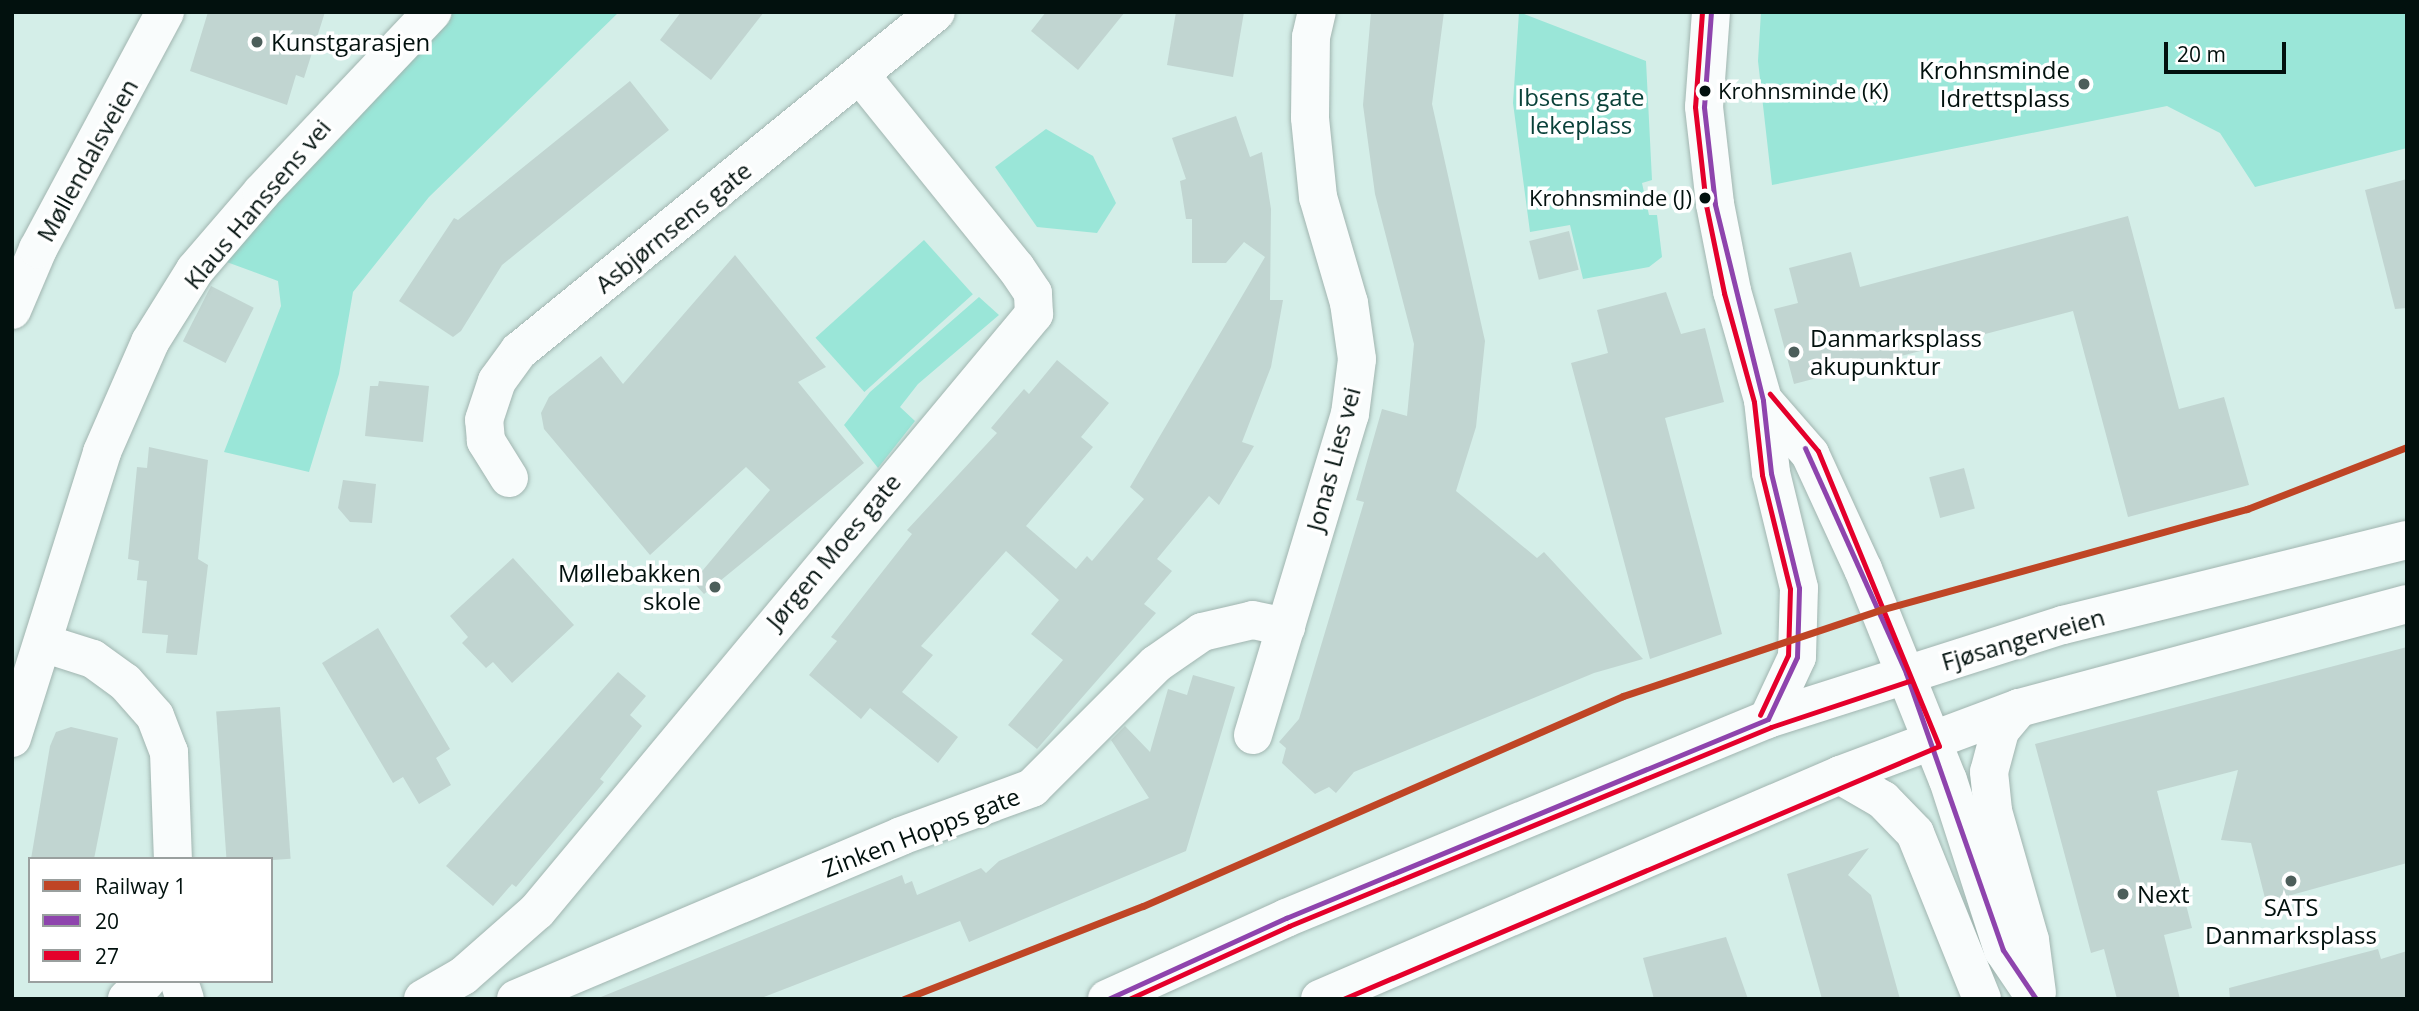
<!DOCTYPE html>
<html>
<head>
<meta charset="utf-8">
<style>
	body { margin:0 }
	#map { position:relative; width:2419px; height:1011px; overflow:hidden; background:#d4eee8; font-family:"Open Sans",sans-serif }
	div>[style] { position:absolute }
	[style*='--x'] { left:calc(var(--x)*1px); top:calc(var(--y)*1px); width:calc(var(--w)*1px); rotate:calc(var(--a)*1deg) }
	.green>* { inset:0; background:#9ae6d8; transform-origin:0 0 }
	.building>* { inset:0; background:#c1d5d1; transform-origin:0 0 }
	.roads { filter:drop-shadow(0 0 2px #a1b5b0) drop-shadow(0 0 2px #a1b5b0) }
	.minor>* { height:38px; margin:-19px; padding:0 19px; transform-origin:19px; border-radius:19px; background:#f9fcfc }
	.major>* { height:38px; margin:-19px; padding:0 19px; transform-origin:19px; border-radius:19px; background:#f9fcfc }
	.highway>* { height:38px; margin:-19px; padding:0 19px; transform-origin:19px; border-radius:19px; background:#f9fcfc }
	.bus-1>* { height:5px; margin:-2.5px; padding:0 2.5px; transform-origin:2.5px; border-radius:2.5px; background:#8e44ad }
	.bus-2>* { height:5px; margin:-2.5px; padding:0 2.5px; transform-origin:2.5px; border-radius:2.5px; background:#e4002b }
	.rail-1>* { height:7px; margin:-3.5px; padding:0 3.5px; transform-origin:3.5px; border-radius:3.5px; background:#bf4525 }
	.dots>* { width:19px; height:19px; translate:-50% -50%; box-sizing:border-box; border:4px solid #fff; border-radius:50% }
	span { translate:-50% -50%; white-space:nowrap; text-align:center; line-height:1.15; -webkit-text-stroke:7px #fff; paint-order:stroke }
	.bus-label { font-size:22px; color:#02110e }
	.left { translate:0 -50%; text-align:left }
	.right { translate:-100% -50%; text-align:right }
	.poi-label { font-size:24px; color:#02110e }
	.park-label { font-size:24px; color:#094139 }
	.street-label { font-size:24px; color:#02110e }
	.frame { position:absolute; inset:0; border:14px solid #02110e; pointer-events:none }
	.legend { position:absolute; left:28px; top:857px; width:245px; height:126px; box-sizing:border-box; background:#fff; border:2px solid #9aa09f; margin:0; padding:9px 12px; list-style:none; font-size:21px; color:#02110e }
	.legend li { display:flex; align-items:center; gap:14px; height:35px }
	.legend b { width:35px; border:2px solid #9aa09f }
	.scale { position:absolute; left:2164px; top:42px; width:122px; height:32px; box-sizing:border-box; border:4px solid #02110e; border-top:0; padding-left:9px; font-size:21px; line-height:24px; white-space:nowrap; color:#02110e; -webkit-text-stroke:5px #fff; paint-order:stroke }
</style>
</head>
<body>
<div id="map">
	<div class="green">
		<div style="clip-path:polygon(448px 12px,619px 12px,429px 197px,353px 292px,339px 374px,309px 472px,224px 452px,281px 306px,278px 281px,224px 261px)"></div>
		<div style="clip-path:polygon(1519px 12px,1646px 61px,1652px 180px,1642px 183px,1649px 215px,1657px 215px,1662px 257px,1649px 267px,1583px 279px,1570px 225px,1530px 232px,1513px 103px)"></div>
		<div style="clip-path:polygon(1761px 12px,2407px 12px,2407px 148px,2255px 187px,2220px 133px,2167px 106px,1772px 185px,1758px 61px)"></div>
		<div style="clip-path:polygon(1046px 129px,1093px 156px,1116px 203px,1097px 233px,1037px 227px,995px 167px)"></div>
		<div style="left:924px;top:240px;width:73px;height:146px;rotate:48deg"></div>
		<div style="clip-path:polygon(979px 297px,999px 315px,918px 384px,900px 407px,915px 421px,878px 468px,844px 425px,870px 392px)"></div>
	</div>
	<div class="building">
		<div style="clip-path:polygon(208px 12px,325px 12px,304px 78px,296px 75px,287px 105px,190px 71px)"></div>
		<div style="clip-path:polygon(681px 12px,764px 12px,711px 80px,660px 40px)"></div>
		<div style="clip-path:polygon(1046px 12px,1125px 12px,1078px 70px,1031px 31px)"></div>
		<div style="clip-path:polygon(1176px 12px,1244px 12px,1233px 77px,1167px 65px)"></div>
		<div style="clip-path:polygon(1371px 12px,1444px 12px,1432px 104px,1485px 341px,1476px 427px,1456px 491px,1537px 558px,1544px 552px,1643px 659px,1594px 673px,1354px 772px,1336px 793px,1329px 787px,1315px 794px,1282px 763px,1286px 748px,1279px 742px,1299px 719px,1364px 502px,1356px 500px,1382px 409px,1407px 416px,1414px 344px,1375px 194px,1363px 105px)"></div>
		<div style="clip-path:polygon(630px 81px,669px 130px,502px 265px,461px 331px,453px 337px,399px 301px,454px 218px,458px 220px)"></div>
		<div style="clip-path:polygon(1236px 116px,1250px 157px,1262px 152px,1271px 209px,1270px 300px,1283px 300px,1271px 367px,1242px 442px,1254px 446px,1219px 505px,1209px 496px,1157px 559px,1172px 571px,1144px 604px,1156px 613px,1037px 749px,1008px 725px,1063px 660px,1031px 634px,1059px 600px,1006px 551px,921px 646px,933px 655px,902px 692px,958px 737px,938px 763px,870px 708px,861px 719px,809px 675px,837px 641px,831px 637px,912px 534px,907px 530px,997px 433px,991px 428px,1024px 389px,1029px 394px,1057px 360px,1109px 403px,1081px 437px,1093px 447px,1026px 526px,1076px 569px,1087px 556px,1092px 561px,1144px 499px,1130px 487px,1265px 257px,1244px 242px,1226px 263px,1192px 263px,1192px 219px,1186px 219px,1180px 181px,1186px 179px,1172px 138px)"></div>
		<div style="clip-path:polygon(2407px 179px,2407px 308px,2395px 309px,2365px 190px)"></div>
		<div style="clip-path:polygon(2128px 216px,2179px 409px,2224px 397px,2249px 485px,2128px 517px,2073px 311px,1794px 384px,1774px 309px,1798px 303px,1789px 268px,1851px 252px,1860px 287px)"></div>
		<div style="left:1569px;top:231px;width:40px;height:41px;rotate:76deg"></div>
		<div style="clip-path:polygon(735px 255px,826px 367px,798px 382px,864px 463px,704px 594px,693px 582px,770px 490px,746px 467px,650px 555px,544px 429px,541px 413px,549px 397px,601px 356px,623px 384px)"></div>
		<div style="left:211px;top:286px;width:48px;height:62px;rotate:27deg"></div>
		<div style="clip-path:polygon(1666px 292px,1681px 334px,1705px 328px,1724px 402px,1665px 418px,1722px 634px,1650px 659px,1571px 363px,1608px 353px,1597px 310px)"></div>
		<div style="clip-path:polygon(379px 381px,429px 386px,423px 442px,365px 436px,370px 386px,378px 386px)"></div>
		<div style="clip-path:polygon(149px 447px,208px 460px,198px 559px,208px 565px,197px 655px,166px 653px,168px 635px,142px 633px,147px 581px,137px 580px,139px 561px,128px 559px,137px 467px,147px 468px)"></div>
		<div style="left:1964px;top:468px;width:42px;height:36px;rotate:75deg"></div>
		<div style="clip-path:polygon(343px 480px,376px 484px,372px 523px,350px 522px,338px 508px)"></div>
		<div style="clip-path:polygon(513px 558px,574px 625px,512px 683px,493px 662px,486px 668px,462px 643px,468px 637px,450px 616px)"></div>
		<div style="clip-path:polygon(378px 628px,450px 749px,436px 758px,451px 785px,419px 804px,403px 777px,393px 783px,322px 663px)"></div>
		<div style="clip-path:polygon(2407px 647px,2407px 863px,2266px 902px,2251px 843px,2221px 840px,2238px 770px,2157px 791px,2192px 928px,2164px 935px,2180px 999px,2117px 999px,2104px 949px,2091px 953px,2035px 744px)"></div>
		<div style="clip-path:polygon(618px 672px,646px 696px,630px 715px,642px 726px,600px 779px,604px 782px,516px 887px,512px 884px,493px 906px,446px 866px)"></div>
		<div style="clip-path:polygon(1193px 675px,1235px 687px,1186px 851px,969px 942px,960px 921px,759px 999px,596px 999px,902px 875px,905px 884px,912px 881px,917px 895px,981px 868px,986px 873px,999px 861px,1149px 798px,1111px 740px,1125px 726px,1150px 752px,1168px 689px,1187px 695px)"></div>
		<div style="left:280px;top:707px;width:152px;height:64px;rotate:86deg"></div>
		<div style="clip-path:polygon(71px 727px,118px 738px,94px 859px,31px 859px,50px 746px,56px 732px)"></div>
		<div style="clip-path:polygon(1869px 848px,1848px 875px,1871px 895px,1900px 999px,1822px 999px,1787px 874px)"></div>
		<div style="clip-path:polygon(1726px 937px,1748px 999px,1654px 999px,1643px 958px)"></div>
		<div style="clip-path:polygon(2378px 949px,2381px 959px,2407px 951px,2407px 999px,2230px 999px,2229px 988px)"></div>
	</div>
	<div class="roads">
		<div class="minor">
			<div style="--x:12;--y:310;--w:66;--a:-66.9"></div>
			<div style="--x:38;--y:249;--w:269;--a:-61.8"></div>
			<div style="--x:509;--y:478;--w:44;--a:-121.9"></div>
			<div style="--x:486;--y:441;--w:21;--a:-95"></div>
			<div style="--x:484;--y:420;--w:41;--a:-71.6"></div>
			<div style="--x:497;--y:381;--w:37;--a:-54"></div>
			<div style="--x:519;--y:351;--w:537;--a:-39.11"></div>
			<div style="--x:46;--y:644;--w:49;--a:17.7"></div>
			<div style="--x:93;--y:659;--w:39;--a:36"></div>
			<div style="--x:125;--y:682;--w:45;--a:48.6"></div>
			<div style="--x:155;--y:716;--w:39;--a:69"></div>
			<div style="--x:169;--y:752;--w:107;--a:87.9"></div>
			<div style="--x:1253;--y:735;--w:335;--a:-73.2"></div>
			<div style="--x:1350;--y:414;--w:55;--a:-82.7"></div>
			<div style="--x:1357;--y:359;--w:57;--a:-98.1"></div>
			<div style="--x:1349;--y:303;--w:110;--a:-106.3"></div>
			<div style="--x:1318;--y:197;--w:79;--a:-95.8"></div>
			<div style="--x:1310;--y:118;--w:81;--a:-89.3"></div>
			<div style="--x:1311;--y:37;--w:26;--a:-77"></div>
			<div style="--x:12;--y:738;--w:300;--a:-72.5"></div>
			<div style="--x:102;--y:452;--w:120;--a:-66.4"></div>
			<div style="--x:150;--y:342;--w:85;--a:-58"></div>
			<div style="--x:195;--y:270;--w:103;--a:-49.3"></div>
			<div style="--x:262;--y:192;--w:248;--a:-46.6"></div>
			<div style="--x:179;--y:981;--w:19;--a:72"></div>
			<div style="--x:127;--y:999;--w:26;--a:-43"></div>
			<div style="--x:423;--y:999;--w:46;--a:-29.9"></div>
			<div style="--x:463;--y:976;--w:98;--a:-41.3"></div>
			<div style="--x:537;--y:911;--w:777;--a:-50.22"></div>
			<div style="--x:1034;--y:314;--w:21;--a:-93"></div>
			<div style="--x:1033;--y:293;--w:30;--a:-124"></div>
			<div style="--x:1016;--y:268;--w:248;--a:-128.9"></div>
			<div style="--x:516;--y:999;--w:418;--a:-22.9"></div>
			<div style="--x:901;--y:836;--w:140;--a:-20.1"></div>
			<div style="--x:1032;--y:788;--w:175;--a:-45"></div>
			<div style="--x:1156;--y:664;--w:56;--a:-34.8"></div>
			<div style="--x:1202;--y:632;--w:52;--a:-13.2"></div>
			<div style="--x:1253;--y:620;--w:34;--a:12"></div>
		</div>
		<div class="major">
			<div style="--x:1711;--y:12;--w:95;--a:94.2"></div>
			<div style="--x:1704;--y:107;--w:98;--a:83.5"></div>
			<div style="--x:1715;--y:204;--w:89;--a:78.9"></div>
			<div style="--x:1732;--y:291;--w:113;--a:74.1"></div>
			<div style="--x:1763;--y:400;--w:73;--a:83.7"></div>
			<div style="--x:1771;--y:473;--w:118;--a:76.3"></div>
			<div style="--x:1799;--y:588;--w:69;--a:91.7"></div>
			<div style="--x:1797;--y:657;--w:68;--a:115.1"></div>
			<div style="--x:1763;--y:400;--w:72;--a:49"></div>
			<div style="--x:1810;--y:454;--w:127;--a:65.3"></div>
			<div style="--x:1863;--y:569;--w:227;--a:68.1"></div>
			<div style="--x:1948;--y:780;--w:179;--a:72.1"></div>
			<div style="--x:2003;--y:950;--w:59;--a:56"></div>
			<div style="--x:2019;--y:708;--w:30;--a:130"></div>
			<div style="--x:2000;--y:731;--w:42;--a:105"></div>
			<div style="--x:1989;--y:772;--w:39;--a:84"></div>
			<div style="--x:1993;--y:811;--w:134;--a:74"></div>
			<div style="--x:2030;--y:940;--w:53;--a:82.5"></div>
			<div style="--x:1840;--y:775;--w:50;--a:30.2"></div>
			<div style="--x:1883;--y:800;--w:46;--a:45.9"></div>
			<div style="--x:1915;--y:833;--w:179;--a:68"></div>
		</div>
		<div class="highway">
			<div style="--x:1107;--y:999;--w:196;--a:-24.3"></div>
			<div style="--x:1286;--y:918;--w:521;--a:-22.43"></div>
			<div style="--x:1768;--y:719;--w:310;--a:-17.7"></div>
			<div style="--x:2063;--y:625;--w:354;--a:-13.9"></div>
			<div style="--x:1320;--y:999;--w:566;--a:-23.3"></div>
			<div style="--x:1840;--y:775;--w:191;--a:-20.5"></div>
			<div style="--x:2019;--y:708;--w:402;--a:-15"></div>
		</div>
	</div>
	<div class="bus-1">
		<div style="--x:1805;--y:448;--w:247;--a:65.8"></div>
		<div style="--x:1906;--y:673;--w:293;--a:70.7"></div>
		<div style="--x:2003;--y:950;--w:59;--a:56"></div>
		<div style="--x:1108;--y:999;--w:196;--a:-24.5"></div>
		<div style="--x:1286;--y:918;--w:521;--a:-22.43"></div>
		<div style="--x:1768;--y:719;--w:68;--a:-64.9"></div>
		<div style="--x:1797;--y:657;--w:69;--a:-88.3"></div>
		<div style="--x:1799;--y:588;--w:118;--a:-103.7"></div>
		<div style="--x:1771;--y:473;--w:73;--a:-96.3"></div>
		<div style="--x:1763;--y:400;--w:202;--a:-103.8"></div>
		<div style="--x:1715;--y:204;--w:98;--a:-96.5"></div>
		<div style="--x:1704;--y:107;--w:95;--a:-85.8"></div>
	</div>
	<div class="bus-2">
		<div style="--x:1702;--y:12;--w:95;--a:94.2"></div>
		<div style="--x:1695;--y:107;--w:99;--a:83.6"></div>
		<div style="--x:1706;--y:205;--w:90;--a:78.4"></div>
		<div style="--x:1724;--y:293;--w:113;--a:74.6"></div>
		<div style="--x:1754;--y:402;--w:73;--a:83.7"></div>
		<div style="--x:1762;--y:475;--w:117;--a:76.2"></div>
		<div style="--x:1790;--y:589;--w:66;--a:91.7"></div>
		<div style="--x:1788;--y:655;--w:66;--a:115"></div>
		<div style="--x:1129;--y:999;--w:176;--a:-24.5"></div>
		<div style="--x:1289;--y:926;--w:521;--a:-22.43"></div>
		<div style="--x:1771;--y:727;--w:145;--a:-18.4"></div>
		<div style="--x:1343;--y:999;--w:647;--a:-23"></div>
		<div style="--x:1939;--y:746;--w:319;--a:-112.3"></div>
		<div style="--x:1818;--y:451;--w:75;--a:-130.1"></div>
	</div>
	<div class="rail-1">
		<div style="--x:904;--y:999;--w:256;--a:-21.3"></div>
		<div style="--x:1143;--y:906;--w:524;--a:-23.63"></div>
		<div style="--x:1623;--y:696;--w:271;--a:-18.5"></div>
		<div style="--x:1880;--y:610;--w:381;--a:-15.4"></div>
		<div style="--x:2247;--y:509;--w:172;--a:-21.2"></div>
	</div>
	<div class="dots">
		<div style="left:257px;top:42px;background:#4c5e5a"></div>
		<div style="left:2084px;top:84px;background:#4c5e5a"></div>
		<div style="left:1705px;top:91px;background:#02110e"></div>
		<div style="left:1705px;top:198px;background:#02110e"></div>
		<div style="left:1794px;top:352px;background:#4c5e5a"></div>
		<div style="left:715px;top:587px;background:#4c5e5a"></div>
		<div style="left:2291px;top:881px;background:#4c5e5a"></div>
		<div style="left:2123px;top:894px;background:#4c5e5a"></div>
	</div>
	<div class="bus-label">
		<span class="left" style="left:1718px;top:91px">Krohnsminde (K)</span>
		<span class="right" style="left:1692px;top:198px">Krohnsminde (J)</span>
	</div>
	<div class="poi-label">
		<span class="left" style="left:271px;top:42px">Kunstgarasjen</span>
		<span class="right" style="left:2070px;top:84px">Krohnsminde<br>Idrettsplass</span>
		<span class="left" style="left:1810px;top:352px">Danmarksplass<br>akupunktur</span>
		<span class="right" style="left:701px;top:587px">Møllebakken<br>skole</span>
		<span class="left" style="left:2137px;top:894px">Next</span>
		<span style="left:2291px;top:921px">SATS<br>Danmarksplass</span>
	</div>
	<div class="park-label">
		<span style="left:1581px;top:111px">Ibsens gate<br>lekeplass</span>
	</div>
	<div class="street-label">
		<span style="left:87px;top:160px;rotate:-61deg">Møllendalsveien</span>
		<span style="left:257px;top:204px;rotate:-50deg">Klaus Hanssens vei</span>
		<span style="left:673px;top:227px;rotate:-39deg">Asbjørnsens gate</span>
		<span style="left:1333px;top:459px;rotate:-75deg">Jonas Lies vei</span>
		<span style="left:833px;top:551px;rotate:-50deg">Jørgen Moes gate</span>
		<span style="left:2023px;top:639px;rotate:-16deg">Fjøsangerveien</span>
		<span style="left:921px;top:832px;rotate:-21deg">Zinken Hopps gate</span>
	</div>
	<div class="frame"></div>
	<ul class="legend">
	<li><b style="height:9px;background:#bf4525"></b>Railway 1</li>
	<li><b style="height:9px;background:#8e44ad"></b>20</li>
	<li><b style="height:9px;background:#e4002b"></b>27</li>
	</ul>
	<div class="scale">20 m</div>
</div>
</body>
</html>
